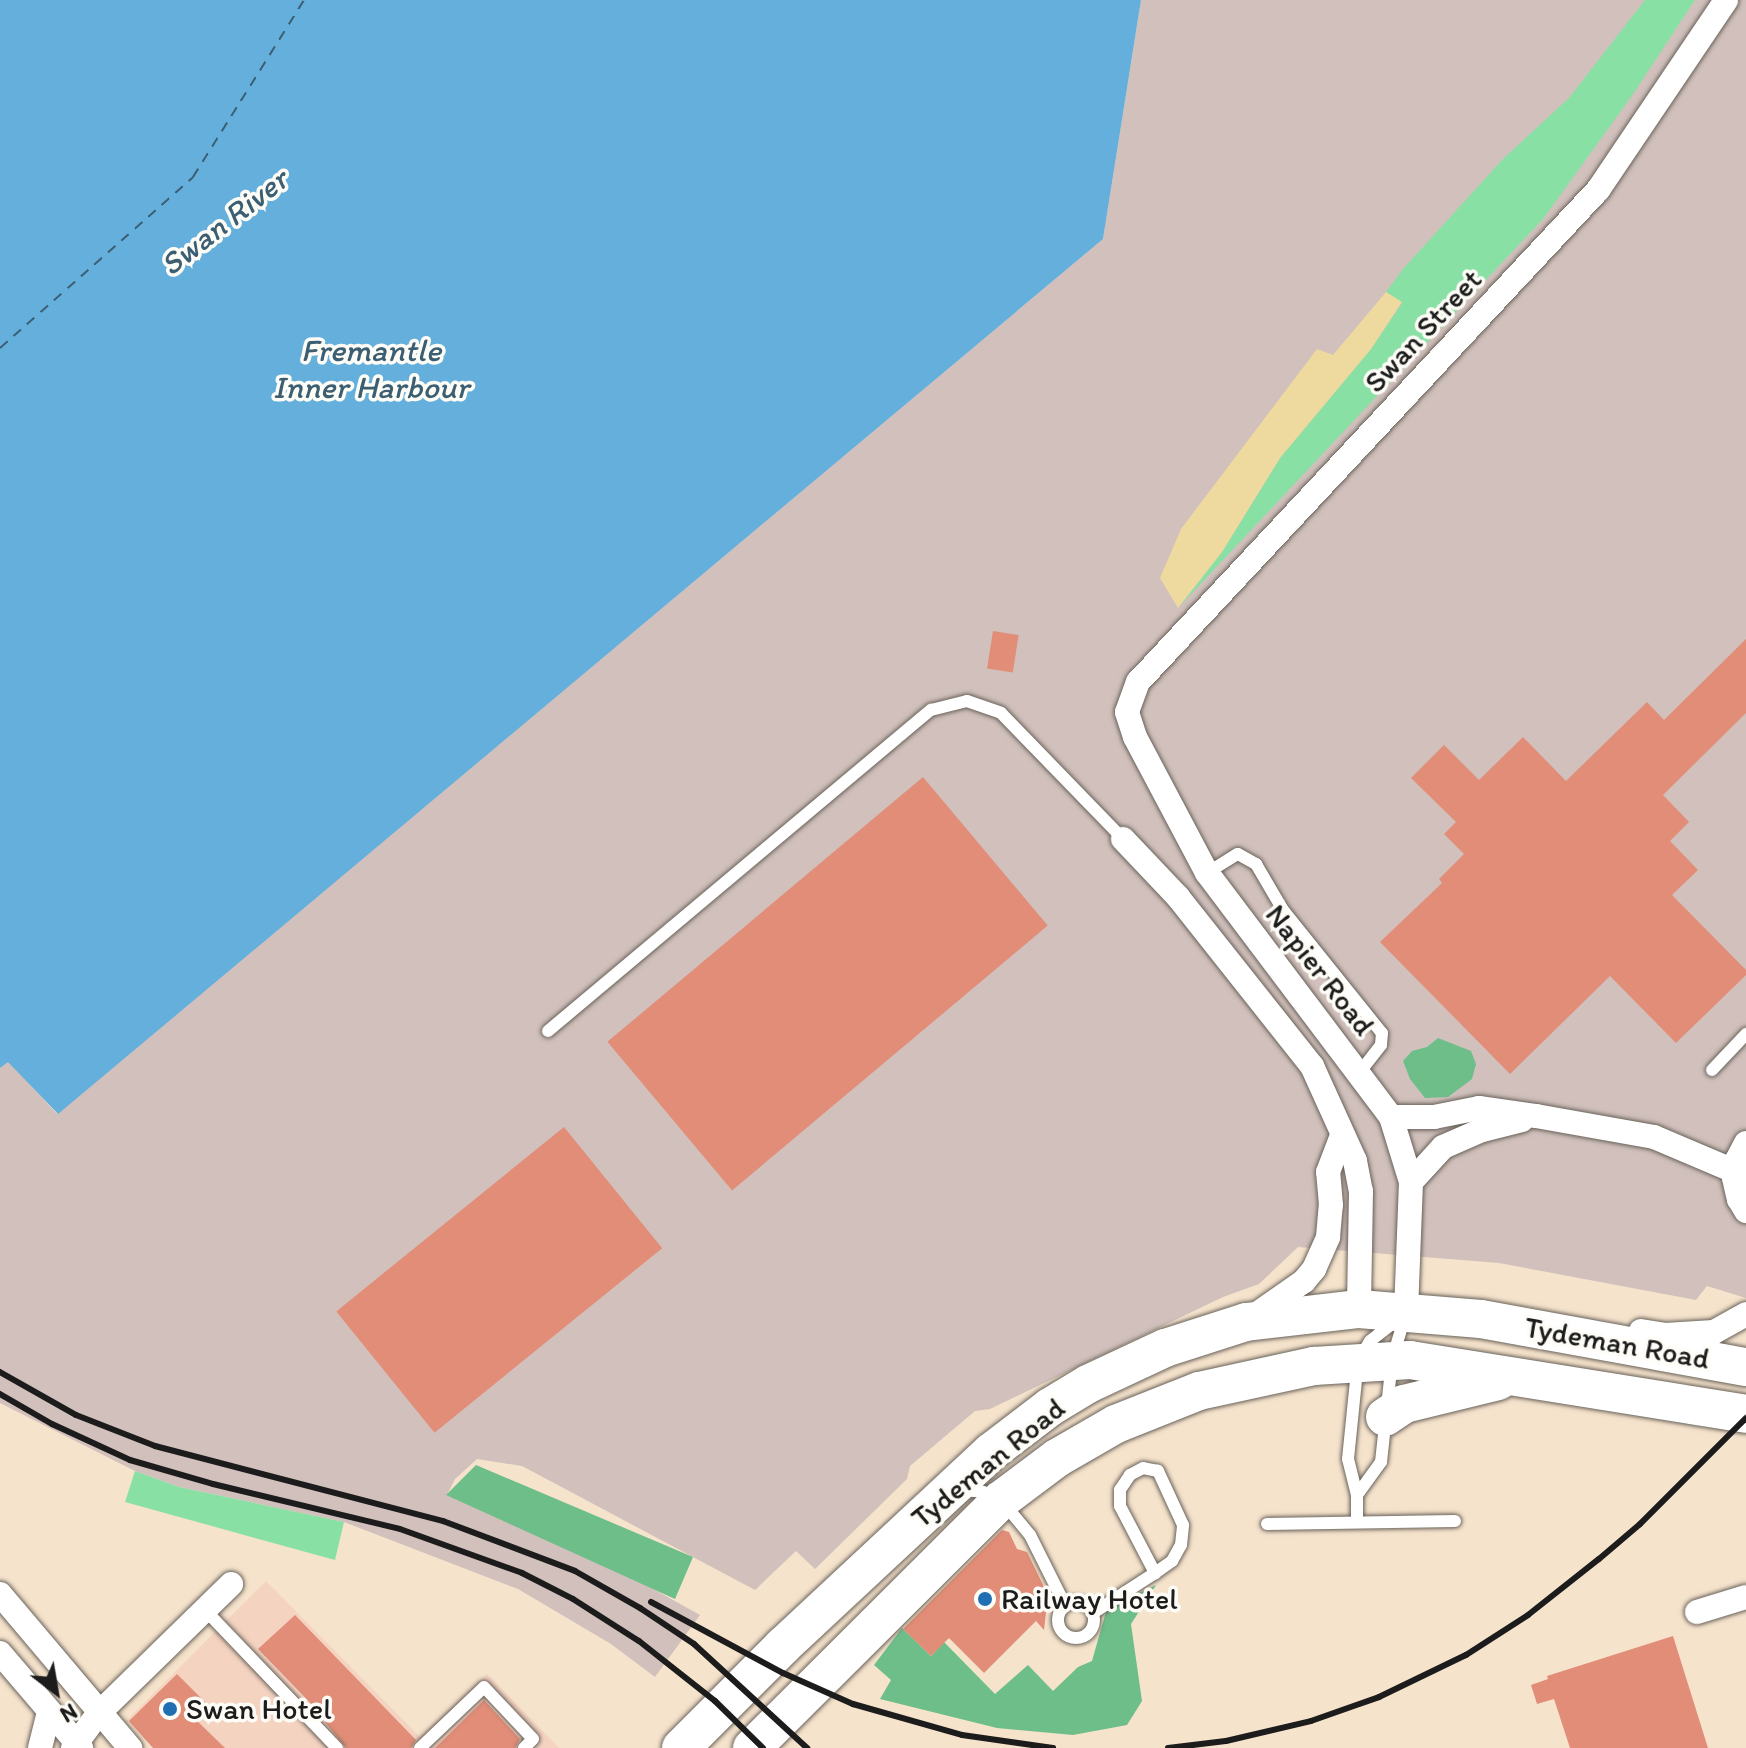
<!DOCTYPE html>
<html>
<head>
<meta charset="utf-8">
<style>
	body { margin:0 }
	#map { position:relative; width:1746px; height:1748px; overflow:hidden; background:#f6e3cc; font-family:Itim,sans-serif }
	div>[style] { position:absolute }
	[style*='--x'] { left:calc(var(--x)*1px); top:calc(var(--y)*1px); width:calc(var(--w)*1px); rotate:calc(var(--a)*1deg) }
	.built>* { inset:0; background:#f5d3c1 }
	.industrial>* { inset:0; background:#d1c0bc }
	.green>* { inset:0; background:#88e0a4 }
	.forest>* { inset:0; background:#6ebe8a }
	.sand>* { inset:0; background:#eeda9e }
	.water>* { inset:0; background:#64afdc }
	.ferry>* { height:2px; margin-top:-1px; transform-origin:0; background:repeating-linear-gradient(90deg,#3c5e72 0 10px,transparent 0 18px) }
	.building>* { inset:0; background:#e18d78; transform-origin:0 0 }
	.roads { filter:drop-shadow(0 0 2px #68625a) drop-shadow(0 0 2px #68625a) }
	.service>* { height:12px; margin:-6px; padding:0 6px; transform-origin:6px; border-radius:6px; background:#fff }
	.service>.ring { margin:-6px; padding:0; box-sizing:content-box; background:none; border:12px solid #fff; border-radius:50% }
	.minor>* { height:24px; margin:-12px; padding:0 12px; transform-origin:12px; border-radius:12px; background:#fff }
	.primary>* { height:38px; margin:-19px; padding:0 19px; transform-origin:19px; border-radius:19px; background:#fff }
	.rail>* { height:6px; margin:-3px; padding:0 3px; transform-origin:3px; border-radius:3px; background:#1c1c1c }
	.dots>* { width:22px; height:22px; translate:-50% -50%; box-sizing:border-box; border:4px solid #fdfcf7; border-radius:50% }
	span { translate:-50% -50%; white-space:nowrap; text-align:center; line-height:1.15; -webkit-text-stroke:7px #fdfcf7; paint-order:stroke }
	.street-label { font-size:30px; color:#1c1c1c }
	.poi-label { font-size:30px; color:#1c1c1c }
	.left { translate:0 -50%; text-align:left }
	.water-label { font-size:32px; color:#3c5e72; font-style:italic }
	.north { position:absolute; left:16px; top:1652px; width:80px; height:80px; -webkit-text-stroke:6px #fdfcf7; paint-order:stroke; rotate:149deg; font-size:22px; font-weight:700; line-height:32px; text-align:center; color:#1c1c1c }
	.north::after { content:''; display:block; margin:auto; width:28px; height:36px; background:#1c1c1c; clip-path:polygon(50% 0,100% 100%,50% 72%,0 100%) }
</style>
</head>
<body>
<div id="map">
	<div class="built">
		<div style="clip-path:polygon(266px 1581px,420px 1737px,487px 1674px,559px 1748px,153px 1748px,126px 1721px)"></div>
	</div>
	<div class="industrial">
		<div style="clip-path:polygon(1141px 0,1746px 0,1746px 1298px,1707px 1286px,1696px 1300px,1499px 1263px,1298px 1247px,1259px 1284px,1223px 1297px,990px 1409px,975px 1411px,910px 1466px,907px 1479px,815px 1569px,796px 1551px,755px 1590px,522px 1466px,477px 1459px,455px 1479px,447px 1495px,630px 1576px,700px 1615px,655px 1677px,611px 1644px,518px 1589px,344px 1522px,179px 1487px,135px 1471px,0 1403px,0 1068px,8px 1061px,57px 1114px,1103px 239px)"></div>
	</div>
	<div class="green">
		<div style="clip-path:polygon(1645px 0,1695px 0,1631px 97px,1543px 219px,1178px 608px,1222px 552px,1280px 458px,1371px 349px,1402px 303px,1386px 292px,1403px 269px,1503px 159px,1569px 98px)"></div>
		<div style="clip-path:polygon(135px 1471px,179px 1487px,344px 1522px,335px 1560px,125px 1502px)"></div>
	</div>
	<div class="forest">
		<div style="clip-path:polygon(1438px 1038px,1471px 1051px,1476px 1064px,1472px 1079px,1448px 1097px,1425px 1098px,1410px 1079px,1403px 1061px,1412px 1051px,1427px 1047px)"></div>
		<div style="clip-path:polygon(476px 1465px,693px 1557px,675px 1599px,446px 1495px)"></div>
		<div style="clip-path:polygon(1156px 1585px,1131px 1624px,1142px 1701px,1127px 1725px,1073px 1735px,997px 1728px,880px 1699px,891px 1680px,874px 1665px,902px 1628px,931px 1656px,944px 1642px,995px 1694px,1028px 1665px,1053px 1691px,1078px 1667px,1092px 1661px,1107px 1608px)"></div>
	</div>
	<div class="sand">
		<div style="clip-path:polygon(1386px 292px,1402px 302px,1371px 349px,1280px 458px,1222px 552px,1178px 608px,1160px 578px,1181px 529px,1317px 349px,1333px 355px)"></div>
	</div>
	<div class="water">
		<div style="clip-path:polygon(0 0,1141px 0,1103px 239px,58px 1114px,8px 1062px,0 1068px)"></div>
	</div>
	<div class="ferry">
		<div style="--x:0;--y:348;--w:258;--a:-41.5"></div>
		<div style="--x:193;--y:177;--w:209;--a:-57.9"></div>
	</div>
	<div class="building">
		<div style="left:993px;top:631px;width:26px;height:38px;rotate:9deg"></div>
		<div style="clip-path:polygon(1746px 639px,1746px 713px,1663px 795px,1689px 822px,1670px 841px,1698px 870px,1672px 895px,1746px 970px,1746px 975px,1676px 1043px,1610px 976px,1510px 1074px,1380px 942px,1442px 883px,1439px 879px,1464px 854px,1444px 834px,1456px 822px,1411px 778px,1444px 745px,1479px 780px,1523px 737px,1566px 781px,1647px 702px,1664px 720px)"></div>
		<div style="left:923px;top:777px;width:194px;height:412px;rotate:50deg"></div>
		<div style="left:564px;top:1127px;width:156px;height:293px;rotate:51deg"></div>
		<div style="clip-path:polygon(1002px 1530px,1009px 1532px,1017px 1549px,1027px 1552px,1048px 1595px,1044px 1630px,1036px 1621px,984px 1673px,949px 1638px,931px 1656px,903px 1629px)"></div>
		<div style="clip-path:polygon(295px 1615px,416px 1740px,411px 1748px,346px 1748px,325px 1722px,327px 1720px,258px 1649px)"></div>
		<div style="clip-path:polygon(1673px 1636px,1708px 1748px,1570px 1748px,1554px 1699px,1537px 1704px,1531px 1685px,1548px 1679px,1547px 1676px)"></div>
		<div style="clip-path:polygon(177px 1674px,206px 1703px,192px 1716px,225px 1748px,153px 1748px,129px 1721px)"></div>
		<div style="clip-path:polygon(484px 1700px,520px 1739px,515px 1748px,435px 1748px)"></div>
	</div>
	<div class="roads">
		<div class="service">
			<div style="--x:1207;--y:873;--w:36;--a:-32"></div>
			<div style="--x:1238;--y:854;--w:21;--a:29"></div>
			<div style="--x:1256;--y:864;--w:53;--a:59.6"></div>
			<div style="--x:1283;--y:910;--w:158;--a:51.2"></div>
			<div style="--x:1382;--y:1033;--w:12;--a:95"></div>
			<div style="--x:1381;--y:1045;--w:36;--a:128"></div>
			<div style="--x:548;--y:1031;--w:500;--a:-40"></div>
			<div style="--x:931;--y:710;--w:37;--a:-14"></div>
			<div style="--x:967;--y:701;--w:36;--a:19"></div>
			<div style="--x:1001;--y:713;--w:175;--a:45.9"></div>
			<div style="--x:1712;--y:1070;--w:50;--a:-46.6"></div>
			<div style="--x:962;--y:1490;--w:21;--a:5"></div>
			<div style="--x:983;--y:1492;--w:20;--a:24"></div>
			<div style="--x:1001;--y:1500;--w:45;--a:50.4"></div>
			<div style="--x:1030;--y:1535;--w:78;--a:63.4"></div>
			<div style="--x:1357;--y:1495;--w:41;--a:-54"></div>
			<div style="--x:1381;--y:1462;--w:103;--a:-83.8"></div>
			<div style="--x:1392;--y:1360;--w:46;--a:-73.5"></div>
			<div style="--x:1357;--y:1522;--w:27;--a:-90"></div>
			<div style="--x:1357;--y:1495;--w:37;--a:-104"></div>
			<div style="--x:1348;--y:1459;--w:99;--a:-84.2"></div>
			<div style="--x:1358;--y:1361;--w:23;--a:-59"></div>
			<div style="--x:1370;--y:1341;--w:31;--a:-38"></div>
			<div style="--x:1267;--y:1524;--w:188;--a:-0.9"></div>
			<div class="ring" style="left:1058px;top:1602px;width:24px;height:24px"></div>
			<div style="--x:206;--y:1611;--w:190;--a:46.3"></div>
			<div style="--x:1093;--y:1613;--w:74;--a:-32.8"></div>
			<div style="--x:1155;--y:1573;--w:21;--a:-35"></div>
			<div style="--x:1172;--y:1561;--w:18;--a:-61"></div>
			<div style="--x:1181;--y:1545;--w:20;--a:-84"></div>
			<div style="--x:1183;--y:1525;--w:60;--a:-114.8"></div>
			<div style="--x:1158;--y:1471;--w:15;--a:-169"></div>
			<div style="--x:1143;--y:1468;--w:15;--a:152"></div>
			<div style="--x:1130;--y:1475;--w:18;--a:124"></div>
			<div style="--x:1120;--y:1490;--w:16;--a:90"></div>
			<div style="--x:1120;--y:1506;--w:76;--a:62.4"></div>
			<div style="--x:420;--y:1748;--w:88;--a:-43.6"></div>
			<div style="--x:484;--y:1687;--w:71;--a:46.7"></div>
			<div style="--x:533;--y:1739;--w:13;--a:135"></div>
		</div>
		<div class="minor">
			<div style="--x:1123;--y:839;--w:80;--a:46.5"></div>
			<div style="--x:1178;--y:897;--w:216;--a:51.6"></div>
			<div style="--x:1312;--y:1066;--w:104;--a:65.6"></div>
			<div style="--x:1355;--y:1161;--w:31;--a:79"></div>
			<div style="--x:1361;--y:1191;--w:118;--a:91"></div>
			<div style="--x:1391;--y:1117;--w:43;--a:0"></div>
			<div style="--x:1434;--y:1117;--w:46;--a:-11.3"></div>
			<div style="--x:1479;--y:1108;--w:58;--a:8"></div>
			<div style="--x:1536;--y:1116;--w:120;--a:10.1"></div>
			<div style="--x:1654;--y:1137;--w:87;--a:23"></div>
			<div style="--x:1746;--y:1143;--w:19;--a:118"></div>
			<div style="--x:1737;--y:1160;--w:18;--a:99"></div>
			<div style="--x:1734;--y:1178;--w:22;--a:77"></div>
			<div style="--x:1739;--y:1199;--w:14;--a:60"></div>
			<div style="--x:1411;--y:1182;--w:47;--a:-47.6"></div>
			<div style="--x:1443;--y:1147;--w:43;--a:-23.6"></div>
			<div style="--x:1482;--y:1130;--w:41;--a:-14"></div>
			<div style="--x:1406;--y:1312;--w:130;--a:-87.8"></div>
			<div style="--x:1411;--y:1182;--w:68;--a:-107.1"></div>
			<div style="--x:1391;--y:1117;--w:306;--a:-127"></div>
			<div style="--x:1207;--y:873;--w:154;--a:-117.9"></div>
			<div style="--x:1135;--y:737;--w:26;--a:-108"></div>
			<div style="--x:1127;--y:712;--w:32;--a:-70"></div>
			<div style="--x:1138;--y:682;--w:674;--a:-46.93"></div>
			<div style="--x:1598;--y:190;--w:229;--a:-56"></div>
			<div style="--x:1251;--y:1318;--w:65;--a:-34.9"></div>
			<div style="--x:1304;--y:1281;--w:16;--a:-50"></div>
			<div style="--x:1314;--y:1269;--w:35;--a:-66"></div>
			<div style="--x:1328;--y:1237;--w:32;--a:-85"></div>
			<div style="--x:1331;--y:1205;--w:33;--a:-95"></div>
			<div style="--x:1328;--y:1172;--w:39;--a:-69"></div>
			<div style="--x:1641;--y:1331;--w:24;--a:9"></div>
			<div style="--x:1665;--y:1335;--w:49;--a:-3.5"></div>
			<div style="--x:1714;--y:1332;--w:37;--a:-29"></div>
			<div style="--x:0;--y:1594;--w:202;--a:49.8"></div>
			<div style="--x:1697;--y:1612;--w:51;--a:-17"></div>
			<div style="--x:0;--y:1653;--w:125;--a:49.5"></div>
			<div style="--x:40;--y:1748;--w:36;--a:-76"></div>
			<div style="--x:73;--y:1748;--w:42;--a:-53.7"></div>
			<div style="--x:98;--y:1714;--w:186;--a:-44.3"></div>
		</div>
		<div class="primary">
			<div style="--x:1385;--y:1417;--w:23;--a:-34"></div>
			<div style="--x:1404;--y:1404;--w:97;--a:-13.7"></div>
			<div style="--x:681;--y:1748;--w:144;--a:-45"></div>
			<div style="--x:783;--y:1646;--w:284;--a:-43"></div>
			<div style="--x:991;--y:1452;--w:74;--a:-37.3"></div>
			<div style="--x:1050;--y:1407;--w:44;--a:-31.2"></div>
			<div style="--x:1088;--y:1384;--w:85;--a:-25.1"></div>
			<div style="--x:1165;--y:1348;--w:85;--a:-17.8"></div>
			<div style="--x:1246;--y:1322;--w:114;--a:-6.6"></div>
			<div style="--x:1359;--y:1309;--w:122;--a:4.7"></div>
			<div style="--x:1481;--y:1319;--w:269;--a:10.3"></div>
			<div style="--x:752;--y:1748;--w:351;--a:-44.9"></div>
			<div style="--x:1001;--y:1500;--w:70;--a:-36.9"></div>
			<div style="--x:1057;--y:1458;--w:68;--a:-30"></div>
			<div style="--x:1116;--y:1424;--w:89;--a:-21.7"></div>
			<div style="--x:1199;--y:1391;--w:118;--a:-12.3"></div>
			<div style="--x:1314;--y:1366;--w:96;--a:-3.6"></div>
			<div style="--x:1410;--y:1360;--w:340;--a:9.1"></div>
		</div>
	</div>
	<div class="rail">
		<div style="--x:0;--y:1372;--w:87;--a:29.5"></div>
		<div style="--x:76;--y:1415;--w:85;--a:21.4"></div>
		<div style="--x:155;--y:1446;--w:298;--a:14.6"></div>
		<div style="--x:443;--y:1521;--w:141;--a:20.7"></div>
		<div style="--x:575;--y:1571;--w:75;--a:29.6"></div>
		<div style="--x:640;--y:1608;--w:65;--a:33.7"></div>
		<div style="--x:694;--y:1644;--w:154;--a:42.6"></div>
		<div style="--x:0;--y:1394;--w:60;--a:30"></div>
		<div style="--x:52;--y:1424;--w:86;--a:24.8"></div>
		<div style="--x:130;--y:1460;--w:86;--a:16.1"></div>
		<div style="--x:213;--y:1484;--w:192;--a:13.5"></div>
		<div style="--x:400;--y:1529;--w:130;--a:19.8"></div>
		<div style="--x:522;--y:1573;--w:57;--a:27"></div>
		<div style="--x:573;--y:1599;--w:78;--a:32.5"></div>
		<div style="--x:639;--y:1641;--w:97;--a:38.3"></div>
		<div style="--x:715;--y:1701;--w:67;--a:44.4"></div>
		<div style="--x:651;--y:1602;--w:150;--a:28.3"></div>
		<div style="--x:783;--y:1673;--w:77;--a:23.9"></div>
		<div style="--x:853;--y:1704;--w:113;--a:15.9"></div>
		<div style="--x:962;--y:1735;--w:92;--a:8.1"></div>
		<div style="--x:1168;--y:1748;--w:58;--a:-6.9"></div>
		<div style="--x:1226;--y:1741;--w:87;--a:-13.2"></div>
		<div style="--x:1311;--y:1721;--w:72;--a:-19.4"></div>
		<div style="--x:1379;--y:1697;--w:97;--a:-25.8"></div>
		<div style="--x:1466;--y:1655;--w:74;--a:-32.8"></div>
		<div style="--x:1528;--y:1615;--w:90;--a:-38.3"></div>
		<div style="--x:1599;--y:1559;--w:54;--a:-40.5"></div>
		<div style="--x:1640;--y:1524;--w:150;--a:-45"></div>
	</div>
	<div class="dots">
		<div style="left:985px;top:1599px;background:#1f6fb2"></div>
		<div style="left:170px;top:1709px;background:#1f6fb2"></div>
	</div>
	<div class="street-label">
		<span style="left:1423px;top:331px;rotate:-47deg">Swan Street</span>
		<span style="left:1320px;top:970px;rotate:52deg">Napier Road</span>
		<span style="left:1617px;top:1343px;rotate:10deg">Tydeman Road</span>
		<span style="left:988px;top:1463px;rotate:-39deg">Tydeman Road</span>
	</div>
	<div class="poi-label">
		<span class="left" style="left:1001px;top:1599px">Railway Hotel</span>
		<span class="left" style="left:186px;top:1709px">Swan Hotel</span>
	</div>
	<div class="water-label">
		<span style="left:224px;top:222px;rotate:-38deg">Swan River</span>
		<span style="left:371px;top:369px">Fremantle<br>Inner Harbour</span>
	</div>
	<div class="north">N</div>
</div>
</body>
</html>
